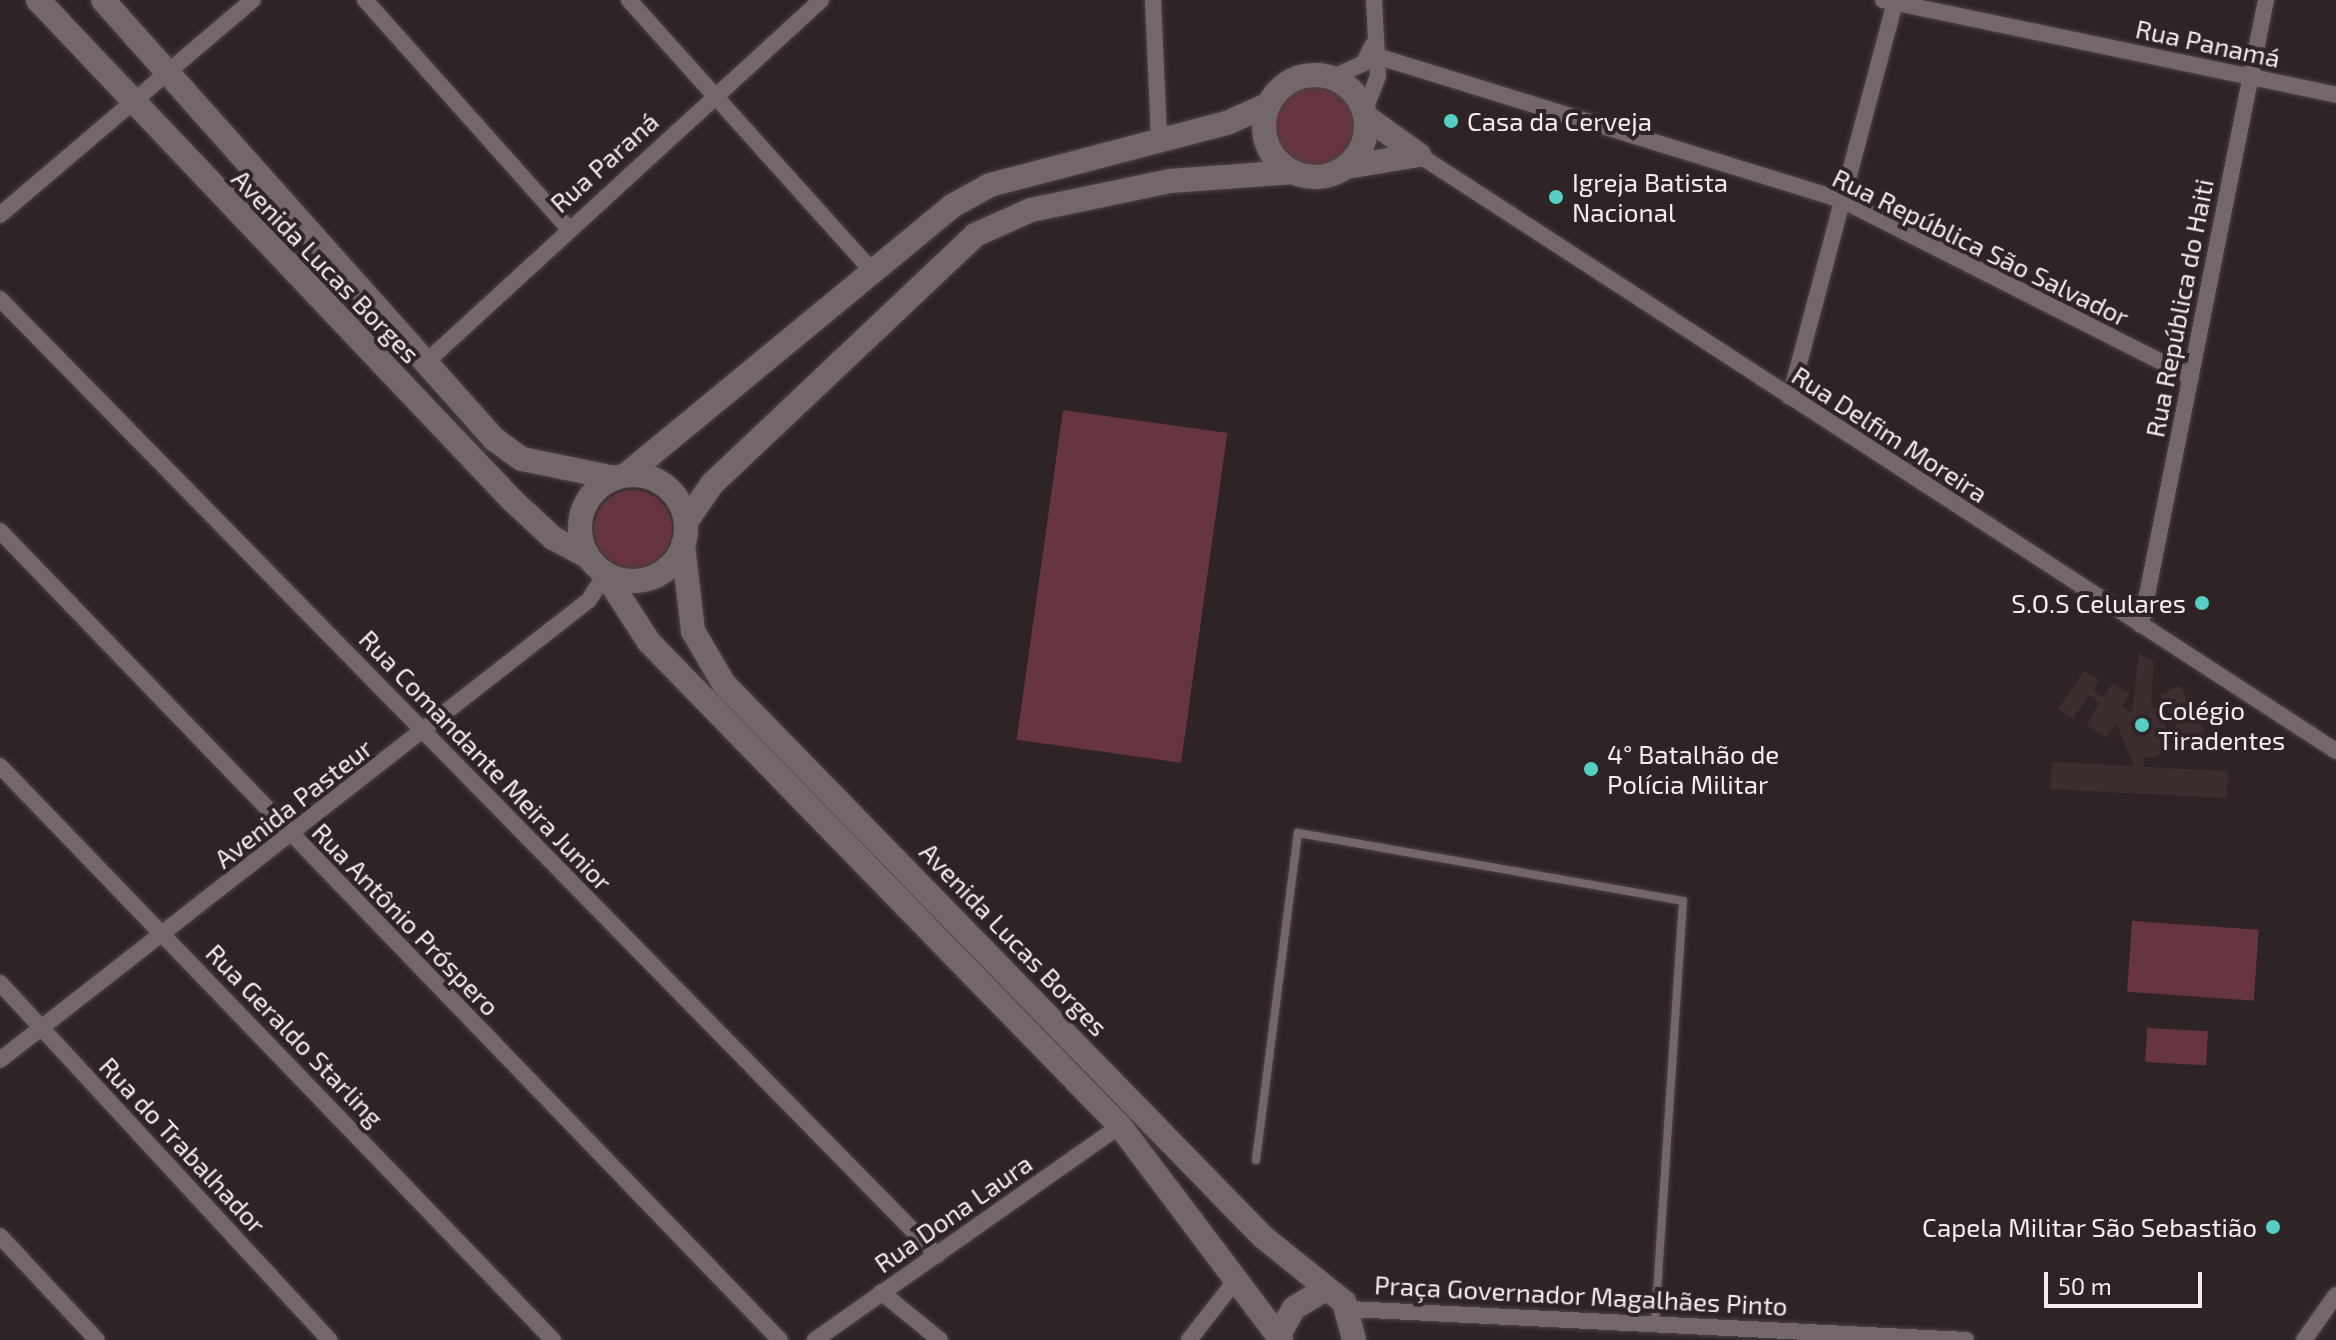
<!DOCTYPE html>
<html>
<head>
<meta charset="utf-8">
<style>
	body { margin:0 }
	#map { position:relative; width:2336px; height:1340px; overflow:hidden; background:#2e2325; font-family:"Exo 2",sans-serif }
	div>[style] { position:absolute }
	[style*='--x'] { left:calc(var(--x)*1px); top:calc(var(--y)*1px); width:calc(var(--w)*1px); rotate:calc(var(--a)*1deg) }
	.built>* { inset:0; background:#3e2d2f }
	.green>* { inset:0; background:#66353f; transform-origin:0 0 }
	.round { border-radius:50% }
	.roads { filter:drop-shadow(0 0 2px #4b4244) drop-shadow(0 0 2px #4b4244) }
	.lane>* { height:8px; margin:-4px; padding:0 4px; transform-origin:4px; border-radius:4px; background:#746769 }
	.street>* { height:16px; margin:-8px; padding:0 8px; transform-origin:8px; border-radius:8px; background:#746769 }
	.secondary>* { height:24px; margin:-12px; padding:0 12px; transform-origin:12px; border-radius:12px; background:#746769 }
	.secondary>.ring { margin:-12px; padding:0; box-sizing:content-box; background:none; border:24px solid #746769; border-radius:50% }
	.dots>* { width:22px; height:22px; translate:-50% -50%; box-sizing:border-box; border:4px solid #2e2325; border-radius:50% }
	span { translate:-50% -50%; white-space:nowrap; text-align:center; line-height:1.15; -webkit-text-stroke:8px #2e2325; paint-order:stroke }
	.street-label { font-size:26px; color:#f4eced }
	.poi-label { font-size:26px; color:#f4eced }
	.left { translate:0 -50%; text-align:left }
	.right { translate:-100% -50%; text-align:right }
	.scale { position:absolute; left:2044px; top:1272px; width:158px; height:36px; box-sizing:border-box; border:4px solid #f4eced; border-top:0; padding-left:10px; font-size:24px; line-height:28px; white-space:nowrap; color:#f4eced; -webkit-text-stroke:6px #2e2325; paint-order:stroke }
</style>
</head>
<body>
<div id="map">
	<div class="built">
		<div style="clip-path:polygon(2139px 653px,2154px 662px,2151px 706px,2170px 715px,2160px 695px,2180px 685px,2205px 731px,2184px 742px,2172px 719px,2165px 722px,2170px 742px,2156px 757px,2144px 757px,2144px 767px,2228px 771px,2227px 798px,2050px 789px,2052px 762px,2134px 766px,2116px 723px,2105px 738px,2086px 724px,2100px 703px,2089px 695px,2073px 719px,2058px 709px,2084px 671px,2099px 680px,2093px 690px,2103px 697px,2113px 683px,2130px 694px,2122px 706px,2132px 713px)"></div>
	</div>
	<div class="green">
		<div class="round" style="left:1273px;top:83px;width:86px;height:86px"></div>
		<div style="left:1063px;top:410px;width:166px;height:333px;rotate:8deg"></div>
		<div class="round" style="left:594px;top:490px;width:78px;height:78px"></div>
		<div style="left:2132px;top:921px;width:127px;height:71px;rotate:4deg"></div>
		<div style="left:2147px;top:1028px;width:61px;height:34px;rotate:3deg"></div>
	</div>
	<div class="roads">
		<div class="lane">
			<div style="--x:1256;--y:1160;--w:330;--a:-82.7"></div>
			<div style="--x:1298;--y:833;--w:391;--a:10"></div>
			<div style="--x:1683;--y:901;--w:422;--a:93.8"></div>
		</div>
		<div class="street">
			<div style="--x:365;--y:0;--w:304;--a:48.3"></div>
			<div style="--x:629;--y:0;--w:365;--a:48.1"></div>
			<div style="--x:1153;--y:0;--w:140;--a:87.5"></div>
			<div style="--x:1883;--y:0;--w:463;--a:11.8"></div>
			<div style="--x:1370;--y:54;--w:496;--a:17.2"></div>
			<div style="--x:1844;--y:201;--w:389;--a:26.9"></div>
			<div style="--x:1333;--y:77;--w:34;--a:-24"></div>
			<div style="--x:1364;--y:63;--w:19;--a:-65"></div>
			<div style="--x:1365;--y:110;--w:36;--a:-69"></div>
			<div style="--x:1378;--y:76;--w:76;--a:-93"></div>
			<div style="--x:1419;--y:155;--w:1094;--a:33.02"></div>
			<div style="--x:0;--y:215;--w:332;--a:-40.4"></div>
			<div style="--x:0;--y:299;--w:1339;--a:45.58"></div>
			<div style="--x:423;--y:365;--w:540;--a:-42.52"></div>
			<div style="--x:1790;--y:397;--w:411;--a:-75.1"></div>
			<div style="--x:0;--y:531;--w:1124;--a:46.05"></div>
			<div style="--x:2141;--y:625;--w:637;--a:-78.69"></div>
			<div style="--x:0;--y:766;--w:797;--a:46.07"></div>
			<div style="--x:0;--y:983;--w:486;--a:47.3"></div>
			<div style="--x:0;--y:1060;--w:747;--a:-37.99"></div>
			<div style="--x:589;--y:600;--w:31;--a:-58"></div>
			<div style="--x:0;--y:1236;--w:142;--a:47"></div>
			<div style="--x:881;--y:1292;--w:76;--a:39.1"></div>
			<div style="--x:1350;--y:1309;--w:617;--a:2.88"></div>
			<div style="--x:815;--y:1340;--w:373;--a:-35.1"></div>
			<div style="--x:1189;--y:1340;--w:76;--a:-51.9"></div>
			<div style="--x:2304;--y:1340;--w:55;--a:-54.6"></div>
		</div>
		<div class="secondary">
			<div style="--x:38;--y:0;--w:689;--a:46.53"></div>
			<div style="--x:512;--y:500;--w:56;--a:42.8"></div>
			<div style="--x:553;--y:538;--w:38;--a:28"></div>
			<div style="--x:103;--y:0;--w:588;--a:48.31"></div>
			<div style="--x:494;--y:439;--w:34;--a:36"></div>
			<div style="--x:522;--y:459;--w:95;--a:11.5"></div>
			<div class="ring" style="left:1264px;top:75px;width:78px;height:78px"></div>
			<div style="--x:1366;--y:117;--w:65;--a:35.6"></div>
			<div style="--x:1347;--y:167;--w:73;--a:-9.5"></div>
			<div style="--x:626;--y:475;--w:423;--a:-39.5"></div>
			<div style="--x:952;--y:206;--w:43;--a:-28.9"></div>
			<div style="--x:990;--y:185;--w:245;--a:-14.7"></div>
			<div style="--x:1227;--y:123;--w:44;--a:-24.2"></div>
			<div class="ring" style="left:580px;top:475px;width:82px;height:82px"></div>
			<div style="--x:686;--y:522;--w:46;--a:-55.6"></div>
			<div style="--x:712;--y:484;--w:362;--a:-43.4"></div>
			<div style="--x:975;--y:235;--w:61;--a:-24.1"></div>
			<div style="--x:1031;--y:210;--w:142;--a:-11.8"></div>
			<div style="--x:1170;--y:181;--w:124;--a:-4.2"></div>
			<div style="--x:683;--y:545;--w:87;--a:83.4"></div>
			<div style="--x:693;--y:631;--w:61;--a:59.7"></div>
			<div style="--x:724;--y:684;--w:772;--a:45.73"></div>
			<div style="--x:1263;--y:1237;--w:104;--a:38.7"></div>
			<div style="--x:1344;--y:1302;--w:39;--a:75"></div>
			<div style="--x:605;--y:574;--w:81;--a:57.1"></div>
			<div style="--x:649;--y:642;--w:675;--a:45.78"></div>
			<div style="--x:1120;--y:1126;--w:268;--a:53"></div>
			<div style="--x:1278;--y:1336;--w:32;--a:-60"></div>
			<div style="--x:1294;--y:1308;--w:33;--a:-31"></div>
		</div>
	</div>
	<div class="dots">
		<div style="left:1451px;top:121px;background:#56cec4"></div>
		<div style="left:1556px;top:197px;background:#56cec4"></div>
		<div style="left:2202px;top:603px;background:#56cec4"></div>
		<div style="left:2142px;top:725px;background:#56cec4"></div>
		<div style="left:1591px;top:769px;background:#56cec4"></div>
		<div style="left:2273px;top:1227px;background:#56cec4"></div>
	</div>
	<div class="street-label">
		<span style="left:2208px;top:43px;rotate:12deg">Rua Panamá</span>
		<span style="left:604px;top:162px;rotate:-42deg">Rua Paraná</span>
		<span style="left:1981px;top:247px;rotate:26deg">Rua República São Salvador</span>
		<span style="left:326px;top:266px;rotate:46deg">Avenida Lucas Borges</span>
		<span style="left:2179px;top:308px;rotate:-79deg">Rua República do Haiti</span>
		<span style="left:1890px;top:434px;rotate:33deg">Rua Delfim Moreira</span>
		<span style="left:486px;top:760px;rotate:46deg">Rua Comandante Meira Junior</span>
		<span style="left:293px;top:803px;rotate:-38deg">Avenida Pasteur</span>
		<span style="left:406px;top:919px;rotate:46deg">Rua Antônio Próspero</span>
		<span style="left:1014px;top:939px;rotate:46deg">Avenida Lucas Borges</span>
		<span style="left:295px;top:1035px;rotate:46deg">Rua Geraldo Starling</span>
		<span style="left:183px;top:1145px;rotate:47deg">Rua do Trabalhador</span>
		<span style="left:953px;top:1213px;rotate:-35deg">Rua Dona Laura</span>
		<span style="left:1581px;top:1295px;rotate:3deg">Praça Governador Magalhães Pinto</span>
	</div>
	<div class="poi-label">
		<span class="left" style="left:1467px;top:121px">Casa da Cerveja</span>
		<span class="left" style="left:1572px;top:197px">Igreja Batista<br>Nacional</span>
		<span class="right" style="left:2186px;top:603px">S.O.S Celulares</span>
		<span class="left" style="left:2158px;top:725px">Colégio<br>Tiradentes</span>
		<span class="left" style="left:1607px;top:769px">4° Batalhão de<br>Polícia Militar</span>
		<span class="right" style="left:2257px;top:1227px">Capela Militar São Sebastião</span>
	</div>
	<div class="scale">50 m</div>
</div>
</body>
</html>
